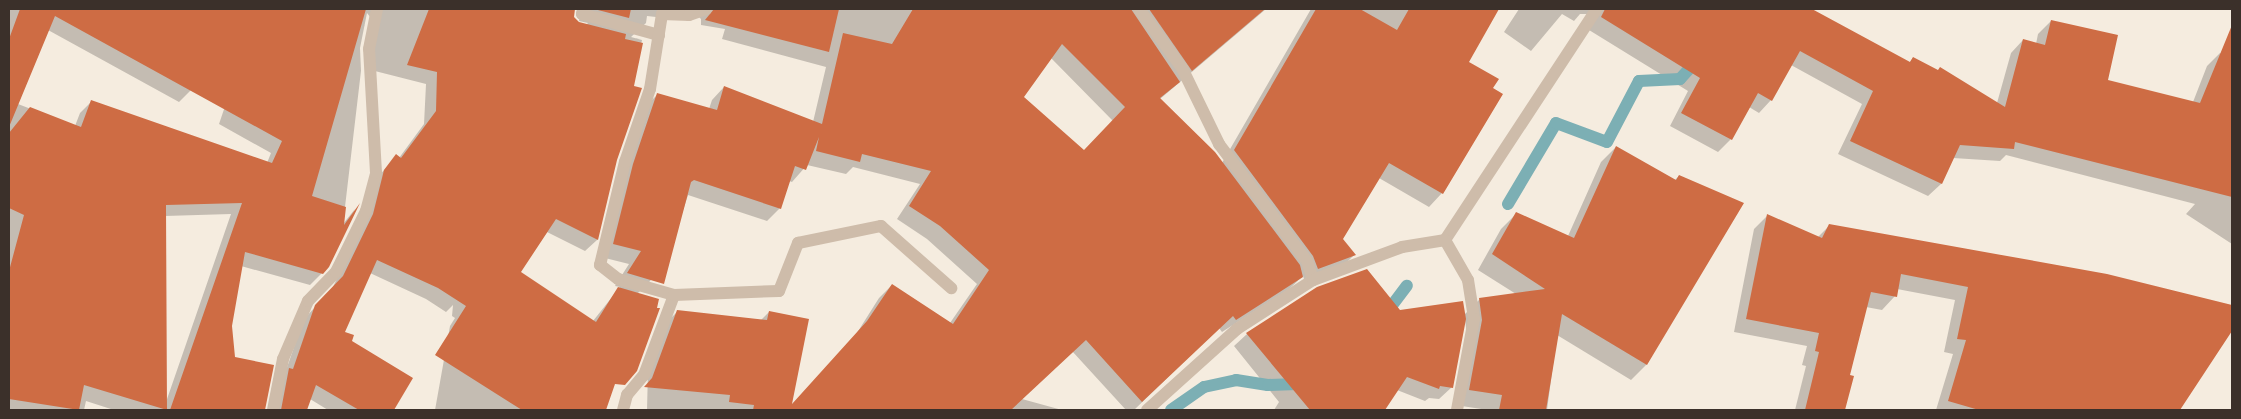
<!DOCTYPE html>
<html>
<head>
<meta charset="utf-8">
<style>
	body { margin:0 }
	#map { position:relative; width:2241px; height:419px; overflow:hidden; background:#f5ecdf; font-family:Commissioner,sans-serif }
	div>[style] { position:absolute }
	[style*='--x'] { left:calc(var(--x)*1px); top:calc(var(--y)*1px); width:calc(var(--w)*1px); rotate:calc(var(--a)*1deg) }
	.shadow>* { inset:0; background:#0003 }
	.stream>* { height:12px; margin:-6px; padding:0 6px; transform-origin:6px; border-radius:6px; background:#7cafb4 }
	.building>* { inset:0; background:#ce6c44 }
	.minor>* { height:12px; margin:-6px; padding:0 6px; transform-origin:6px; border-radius:6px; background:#cebcaa }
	span { translate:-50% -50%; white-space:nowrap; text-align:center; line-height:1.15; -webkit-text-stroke:5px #fcf5ed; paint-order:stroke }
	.frame { position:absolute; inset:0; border:10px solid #3b302a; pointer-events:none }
</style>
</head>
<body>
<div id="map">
	<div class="shadow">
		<div style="clip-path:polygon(evenodd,9px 9px,210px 9px,191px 90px,179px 102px,48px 30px,18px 104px,75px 126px,80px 113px,91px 102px,267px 163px,271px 153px,219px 124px,258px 9px,516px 9px,513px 32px,575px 37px,588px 23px,579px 21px,581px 9px,1073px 9px,1090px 19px,1100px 9px,1266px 9px,1160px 99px,1222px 163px,1311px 9px,1497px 9px,1467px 63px,1442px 193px,1429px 207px,1379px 178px,1341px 240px,1354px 255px,1341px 268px,1305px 282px,1303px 276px,1289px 289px,1222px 332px,1219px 328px,1134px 410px,1126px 410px,1072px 351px,1022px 399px,1062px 410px,647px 410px,648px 369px,665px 324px,678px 311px,761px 320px,769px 312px,790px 407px,855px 336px,879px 298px,892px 285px,950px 323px,977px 284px,927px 239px,897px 219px,920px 184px,853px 167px,846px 174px,807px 165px,792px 182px,789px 181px,780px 208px,767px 221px,688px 195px,676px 232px,651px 280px,637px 294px,645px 297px,604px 410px,435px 410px,450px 326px,455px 318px,452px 316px,453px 305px,446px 312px,426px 299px,370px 273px,343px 332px,350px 342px,411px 378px,392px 410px,328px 410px,310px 399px,306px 410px,272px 410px,304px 319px,332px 289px,362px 227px,373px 183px,396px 156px,399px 158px,424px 124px,426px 84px,367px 69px,374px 22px,367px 13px,360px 48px,361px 71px,343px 224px,355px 209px,328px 267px,310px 285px,241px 266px,231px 326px,234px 358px,272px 366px,262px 410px,114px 410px,86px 401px,84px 410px,9px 410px,9px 9px,695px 13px,701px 19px,701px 25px,725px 29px,722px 39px,826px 67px,813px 122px,724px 87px,712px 100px,709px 109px,658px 94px,645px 107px,601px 257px,629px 264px,615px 286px,620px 287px,593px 321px,519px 272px,547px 232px,585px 251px,597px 240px,642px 40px,631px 37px,646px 23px,647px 16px,674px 19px,695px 13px,9px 9px,1051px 58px,1113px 121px,1084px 152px,1022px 97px,1051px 58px,9px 9px,231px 214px,166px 402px,165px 216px,231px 214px)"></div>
		<div style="clip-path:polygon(1519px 9px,1809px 9px,1909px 63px,1913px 58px,1997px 103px,2011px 53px,2023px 40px,2036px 44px,2038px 34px,2051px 21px,2107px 81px,2193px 102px,2207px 66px,2220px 53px,2232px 58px,2232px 244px,2186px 214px,2195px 204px,2006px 155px,2000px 161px,1953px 158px,1941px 184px,1928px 196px,1838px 154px,1862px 104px,1791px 65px,1771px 100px,1759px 113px,1749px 107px,1731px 139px,1718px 152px,1670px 126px,1688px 91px,1589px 30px,1588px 14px,1580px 14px,1574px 21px,1562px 14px,1531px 51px,1504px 32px)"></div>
		<div style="clip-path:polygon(1616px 147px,1675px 180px,1679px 176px,1742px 204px,1646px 365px,1631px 380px,1557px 335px,1547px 410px,1488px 410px,1455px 405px,1467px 336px,1465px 319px,1452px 387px,1439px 399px,1429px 398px,1425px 401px,1397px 390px,1374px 410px,1274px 410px,1279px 402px,1234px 346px,1247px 334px,1317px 288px,1399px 311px,1464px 315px,1480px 299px,1516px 294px,1478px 270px,1501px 229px,1516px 214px,1568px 236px,1601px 162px)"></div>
		<div style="clip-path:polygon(1768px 215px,1817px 238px,1829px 226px,2107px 275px,2232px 307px,2232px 328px,2179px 410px,1936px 410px,1953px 354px,1944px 352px,1955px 300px,1897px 289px,1895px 296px,1882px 310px,1866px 307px,1849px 376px,1852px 377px,1844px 410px,1795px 410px,1806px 366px,1802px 365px,1807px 346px,1734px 332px,1754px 229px)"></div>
	</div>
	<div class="stream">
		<div style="--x:1508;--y:204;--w:94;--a:-59.3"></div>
		<div style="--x:1556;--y:123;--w:54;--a:20.4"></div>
		<div style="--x:1607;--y:142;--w:69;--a:-62.3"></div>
		<div style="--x:1639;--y:81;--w:41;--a:-2.8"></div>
		<div style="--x:1680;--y:79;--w:27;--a:-48"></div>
		<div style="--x:1384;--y:316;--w:38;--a:-53"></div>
		<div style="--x:1171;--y:410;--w:40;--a:-34.9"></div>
		<div style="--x:1204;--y:387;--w:33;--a:-12"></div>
		<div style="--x:1236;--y:380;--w:32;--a:9"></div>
		<div style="--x:1268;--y:385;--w:29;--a:-2"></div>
		<div style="--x:1297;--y:384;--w:9;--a:-36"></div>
	</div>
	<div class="building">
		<div style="clip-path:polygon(20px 9px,366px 9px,312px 196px,346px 207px,344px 225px,360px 203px,329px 267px,323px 274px,245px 252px,232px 326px,235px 357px,274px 365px,265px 410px,170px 410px,242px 203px,166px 205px,167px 410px,84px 385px,79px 410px,9px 399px,9px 271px,24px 215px,9px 208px,9px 133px,30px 107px,81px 127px,91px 100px,272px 163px,282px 141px,55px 16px,9px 127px,9px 39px)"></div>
		<div style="clip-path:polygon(429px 9px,575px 9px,574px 17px,579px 22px,626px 34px,625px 39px,643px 43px,634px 86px,642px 88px,617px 160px,598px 240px,556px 219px,521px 272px,596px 322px,618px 287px,659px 299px,657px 308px,660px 308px,637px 371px,625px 385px,615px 384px,606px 410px,522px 410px,435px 355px,466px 306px,438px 288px,377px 260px,345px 332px,354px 335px,352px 341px,413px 378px,394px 410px,359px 410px,316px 385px,307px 410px,281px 410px,289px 368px,293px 369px,315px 305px,343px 276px,373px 214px,384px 170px,396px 154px,401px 158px,436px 111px,437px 72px,407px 65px)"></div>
		<div style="clip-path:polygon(594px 9px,631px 9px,629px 18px)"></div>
		<div style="clip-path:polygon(714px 9px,839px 9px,829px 52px,705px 20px)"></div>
		<div style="clip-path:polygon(evenodd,913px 9px,1131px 9px,1180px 82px,1160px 98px,1215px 152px,1300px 265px,1303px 277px,1236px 320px,1233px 316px,1142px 402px,1086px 340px,1011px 410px,753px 410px,754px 405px,729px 402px,730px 395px,644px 387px,652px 378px,677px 310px,767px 320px,769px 311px,809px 319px,792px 404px,867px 321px,892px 284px,953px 324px,989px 270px,940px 226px,909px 206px,931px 171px,862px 154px,860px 162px,816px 151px,819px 137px,806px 170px,795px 166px,781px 209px,694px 180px,691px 182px,664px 284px,627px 273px,641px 251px,613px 244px,633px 164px,657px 93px,717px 110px,724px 86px,822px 124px,843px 33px,892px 44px,913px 9px,1062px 44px,1125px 107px,1084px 150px,1024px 97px,1062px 44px)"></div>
		<div style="clip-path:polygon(1149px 9px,1265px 9px,1192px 71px)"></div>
		<div style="clip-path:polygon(1316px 9px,1360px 9px,1397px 30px,1409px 9px,1499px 9px,1469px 62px,1499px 79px,1493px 88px,1503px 94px,1443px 194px,1389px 163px,1343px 239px,1356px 255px,1318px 269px,1313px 256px,1234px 150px)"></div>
		<div style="clip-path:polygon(1605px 9px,1812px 9px,1910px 62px,1913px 57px,1938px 70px,1940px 67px,2005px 107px,2023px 39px,2045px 45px,2051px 20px,2118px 35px,2108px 80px,2200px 103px,2232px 25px,2232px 197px,2015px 142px,2014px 149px,1960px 145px,1942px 184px,1850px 141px,1873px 91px,1800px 51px,1772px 101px,1758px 93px,1732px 140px,1681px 113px,1700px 78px,1601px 17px)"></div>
		<div style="clip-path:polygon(1616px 146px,1676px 180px,1679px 175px,1744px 203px,1647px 365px,1562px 314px,1546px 410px,1499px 410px,1502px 395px,1469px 390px,1482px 320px,1479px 298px,1545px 289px,1492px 254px,1516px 212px,1574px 238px)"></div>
		<div style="clip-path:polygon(1767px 214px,1822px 238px,1829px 224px,2107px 274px,2232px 305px,2232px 331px,2180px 410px,1979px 410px,1948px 401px,1966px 340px,1957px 339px,1968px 287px,1901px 274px,1897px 297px,1871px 292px,1850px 375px,1854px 376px,1845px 410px,1805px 410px,1819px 352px,1815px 351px,1819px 333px,1746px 319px)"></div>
		<div style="clip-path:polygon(1367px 269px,1400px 310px,1463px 301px,1466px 319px,1453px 388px,1440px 386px,1439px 389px,1407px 377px,1385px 410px,1310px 410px,1246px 333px,1317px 287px)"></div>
	</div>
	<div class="minor">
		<div style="--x:583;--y:9;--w:5;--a:101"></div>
		<div style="--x:582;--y:14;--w:80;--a:15.3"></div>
		<div style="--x:1139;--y:9;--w:73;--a:53.9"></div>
		<div style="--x:1182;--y:68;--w:85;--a:64"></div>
		<div style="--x:1219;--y:144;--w:146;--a:53.1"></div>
		<div style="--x:1307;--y:261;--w:20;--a:72"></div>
		<div style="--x:1313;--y:280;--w:90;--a:147.2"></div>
		<div style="--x:1237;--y:329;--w:121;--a:138"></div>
		<div style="--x:1445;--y:240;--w:277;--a:-56.7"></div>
		<div style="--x:1313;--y:280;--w:95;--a:-20.3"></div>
		<div style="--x:1402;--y:247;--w:44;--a:-9.2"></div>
		<div style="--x:1445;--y:240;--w:46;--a:60.1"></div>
		<div style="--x:1468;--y:280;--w:39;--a:81"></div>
		<div style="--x:1474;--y:319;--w:93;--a:100.6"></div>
		<div style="--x:674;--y:295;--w:58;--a:-164.1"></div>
		<div style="--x:618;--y:279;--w:23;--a:-142"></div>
		<div style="--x:600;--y:265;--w:106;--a:-76.4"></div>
		<div style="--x:625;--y:162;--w:77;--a:-71.1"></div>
		<div style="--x:650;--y:89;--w:76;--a:-80.9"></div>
		<div style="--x:662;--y:14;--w:27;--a:2"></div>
		<div style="--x:689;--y:15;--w:18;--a:-19"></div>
		<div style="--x:273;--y:410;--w:52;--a:-78.9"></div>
		<div style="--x:283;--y:359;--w:63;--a:-66.7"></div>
		<div style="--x:308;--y:301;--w:40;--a:-46"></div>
		<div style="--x:336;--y:272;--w:68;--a:-63.8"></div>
		<div style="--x:366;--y:211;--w:39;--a:-75"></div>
		<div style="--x:376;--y:173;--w:124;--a:-93.2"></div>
		<div style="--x:369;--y:49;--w:41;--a:-78.7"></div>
		<div style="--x:623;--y:410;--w:16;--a:-75"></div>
		<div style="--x:627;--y:395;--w:26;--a:-50"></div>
		<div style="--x:644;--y:375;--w:85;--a:-69.4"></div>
		<div style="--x:674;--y:295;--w:105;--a:-2.2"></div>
		<div style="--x:779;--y:291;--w:52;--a:-68.4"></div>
		<div style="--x:798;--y:243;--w:85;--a:-11.6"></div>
		<div style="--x:881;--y:226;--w:94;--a:41.5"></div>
	</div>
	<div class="frame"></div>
</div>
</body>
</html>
